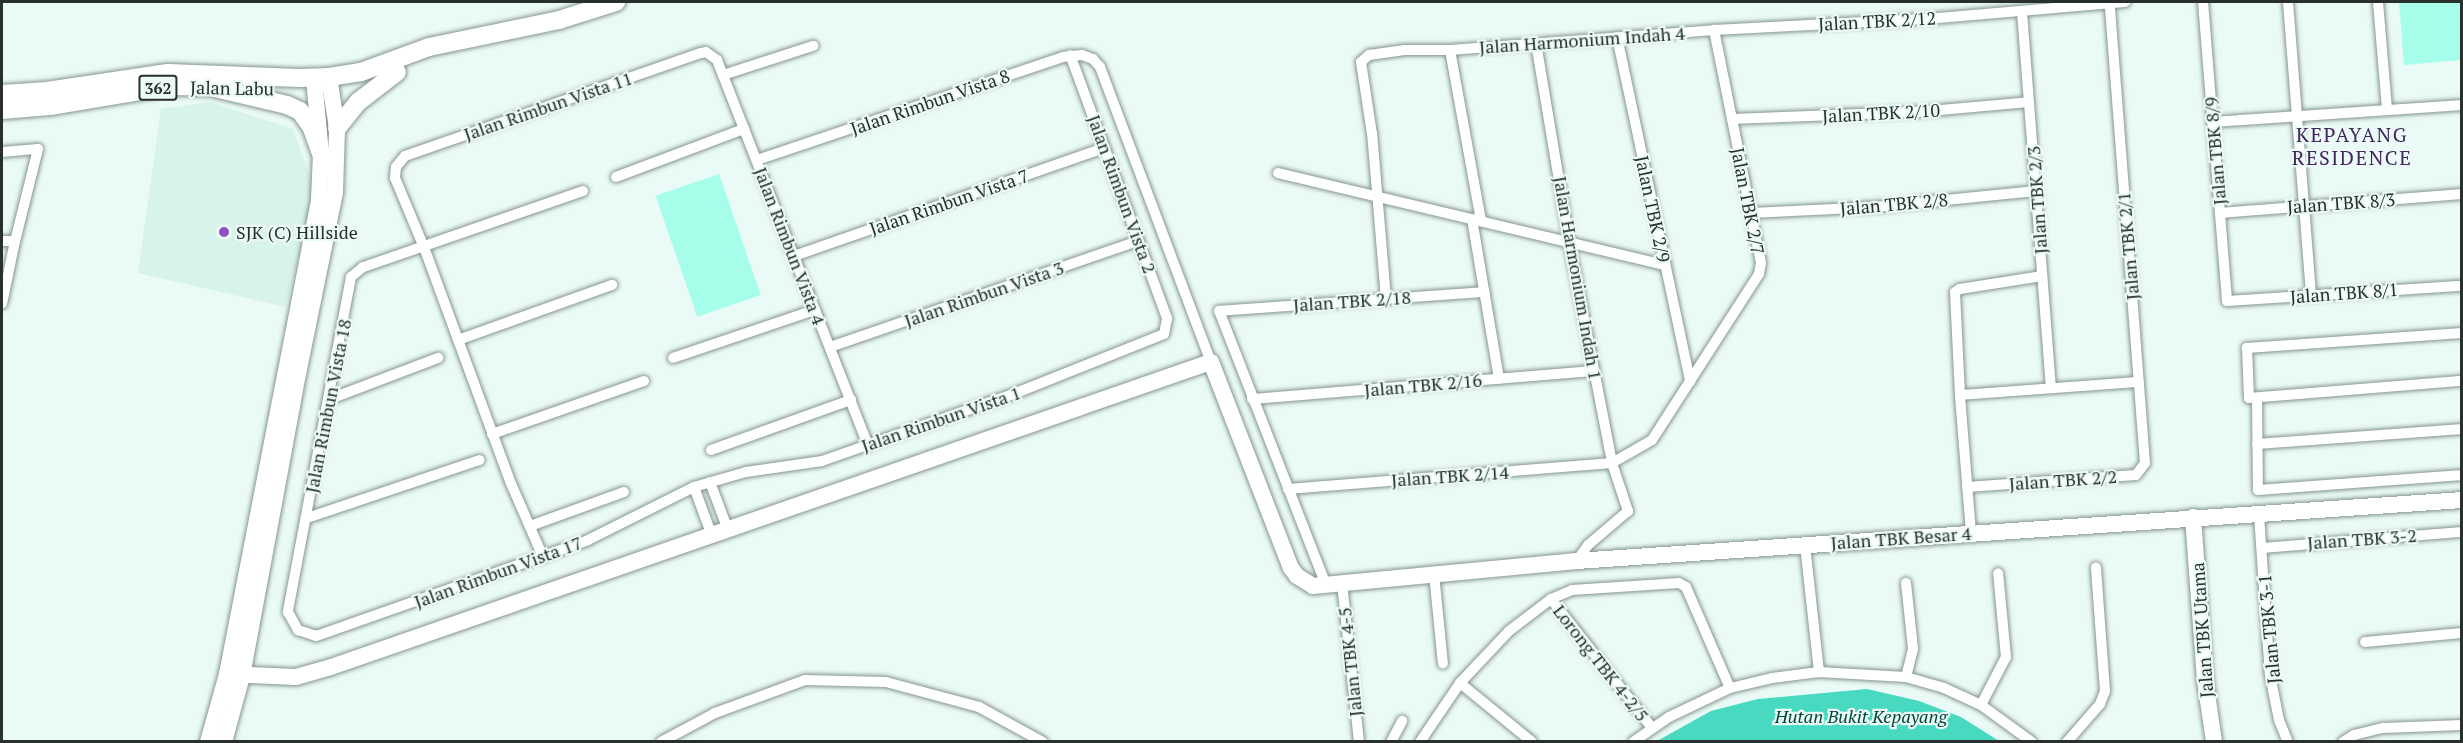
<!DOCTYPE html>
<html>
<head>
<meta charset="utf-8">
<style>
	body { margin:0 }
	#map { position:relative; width:2463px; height:743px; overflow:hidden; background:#eafaf6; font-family:"PT Serif",serif }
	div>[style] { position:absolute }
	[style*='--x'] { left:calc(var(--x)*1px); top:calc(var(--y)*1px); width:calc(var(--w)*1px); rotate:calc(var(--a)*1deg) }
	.built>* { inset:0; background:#d8f2ec }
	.green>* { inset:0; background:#a5fdea; transform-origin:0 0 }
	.forest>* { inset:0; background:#47dac1 }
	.roads { filter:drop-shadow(0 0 2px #869591) drop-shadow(0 0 2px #869591) }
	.street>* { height:10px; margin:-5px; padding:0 5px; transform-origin:5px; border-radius:5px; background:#fff }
	.secondary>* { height:16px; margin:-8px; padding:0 8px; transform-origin:8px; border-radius:8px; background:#fff }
	.primary>* { height:18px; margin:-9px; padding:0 9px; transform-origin:9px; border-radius:9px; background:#fff }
	.dots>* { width:16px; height:16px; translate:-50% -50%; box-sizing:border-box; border:3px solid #eafaf6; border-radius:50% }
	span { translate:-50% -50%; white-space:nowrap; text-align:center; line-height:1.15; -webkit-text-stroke:4.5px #eafaf6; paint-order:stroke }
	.shield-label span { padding:2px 4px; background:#eafaf6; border:2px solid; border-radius:4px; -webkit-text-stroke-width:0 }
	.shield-label { font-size:16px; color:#282f2d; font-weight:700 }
	.street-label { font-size:18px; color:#282f2d }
	.poi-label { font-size:18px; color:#282f2d }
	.left { translate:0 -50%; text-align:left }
	.park-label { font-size:18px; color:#00443a; font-style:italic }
	.neighbourhood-label { font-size:20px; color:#43265f; letter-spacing:1.5px }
	.frame { position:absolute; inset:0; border:3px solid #282f2d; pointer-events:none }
</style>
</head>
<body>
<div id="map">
	<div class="built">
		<i style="clip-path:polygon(210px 102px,293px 129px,315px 190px,286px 307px,138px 273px,161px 109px)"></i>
	</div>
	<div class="green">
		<i style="clip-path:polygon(2399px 2px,2461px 2px,2461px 60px,2404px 65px)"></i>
		<i style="left:719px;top:174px;width:128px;height:67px;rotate:71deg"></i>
	</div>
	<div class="forest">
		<i style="clip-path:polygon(1867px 689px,1919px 701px,1961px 717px,1999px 741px,1657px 741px,1711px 711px,1758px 699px)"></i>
	</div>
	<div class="roads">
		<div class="street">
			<i style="--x:2203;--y:2;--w:300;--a:85.4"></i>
			<i style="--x:2227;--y:301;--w:235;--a:-3.7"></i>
			<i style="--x:2288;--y:2;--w:294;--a:85.5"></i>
			<i style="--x:2378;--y:2;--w:108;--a:85.2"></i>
			<i style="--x:2022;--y:12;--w:377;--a:85.6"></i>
			<i style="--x:1617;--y:37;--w:352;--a:78"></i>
			<i style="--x:1536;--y:43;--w:201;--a:80.5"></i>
			<i style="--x:1569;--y:241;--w:226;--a:79"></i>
			<i style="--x:1612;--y:463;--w:51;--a:71.6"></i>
			<i style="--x:1628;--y:511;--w:52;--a:139.6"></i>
			<i style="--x:1588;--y:545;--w:19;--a:125"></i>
			<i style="--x:1450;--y:50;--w:174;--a:79.7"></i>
			<i style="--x:723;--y:75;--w:95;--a:-17.9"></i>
			<i style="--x:1732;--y:119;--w:186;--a:-2.2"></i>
			<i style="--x:1918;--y:112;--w:111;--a:-5.1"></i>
			<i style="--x:2212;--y:122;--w:251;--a:-3.9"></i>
			<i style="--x:2;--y:152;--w:36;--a:-5"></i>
			<i style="--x:38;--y:149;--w:95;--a:104"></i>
			<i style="--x:757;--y:160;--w:323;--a:-18.6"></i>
			<i style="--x:1063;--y:57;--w:19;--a:-6"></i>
			<i style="--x:1082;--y:55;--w:12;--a:20"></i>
			<i style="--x:1093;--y:59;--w:11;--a:49"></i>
			<i style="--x:1100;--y:67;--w:315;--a:69.4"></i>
			<i style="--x:1278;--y:173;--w:398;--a:13.4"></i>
			<i style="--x:616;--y:177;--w:137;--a:-20.6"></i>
			<i style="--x:583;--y:191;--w:233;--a:160.9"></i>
			<i style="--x:363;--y:267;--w:16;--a:140"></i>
			<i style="--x:351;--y:277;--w:341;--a:100.7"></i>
			<i style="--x:288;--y:612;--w:21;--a:61"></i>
			<i style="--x:298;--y:630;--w:19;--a:18"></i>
			<i style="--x:316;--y:636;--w:288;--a:-19.4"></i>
			<i style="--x:588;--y:540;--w:119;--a:-26.6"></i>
			<i style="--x:694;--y:487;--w:54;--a:-16.1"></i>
			<i style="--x:746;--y:472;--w:77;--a:-8.2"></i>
			<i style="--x:822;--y:461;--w:206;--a:-19.3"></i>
			<i style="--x:1016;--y:393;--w:159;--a:-21.7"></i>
			<i style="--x:1164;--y:334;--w:16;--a:-79"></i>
			<i style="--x:1167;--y:318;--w:280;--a:-110.2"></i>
			<i style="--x:1751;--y:213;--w:124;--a:-2.8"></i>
			<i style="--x:1875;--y:207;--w:162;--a:-5.7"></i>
			<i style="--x:2220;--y:213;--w:243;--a:-4.5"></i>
			<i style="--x:1472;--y:219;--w:162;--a:80.4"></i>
			<i style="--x:2;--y:241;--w:13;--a:0"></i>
			<i style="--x:15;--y:241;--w:64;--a:101.7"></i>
			<i style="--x:794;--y:256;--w:329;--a:-19.2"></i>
			<i style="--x:1386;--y:299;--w:166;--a:-94.8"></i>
			<i style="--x:1372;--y:134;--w:73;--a:-98.7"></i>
			<i style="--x:1361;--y:62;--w:11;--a:-41"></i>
			<i style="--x:1369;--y:55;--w:36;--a:-8"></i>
			<i style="--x:1405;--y:50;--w:45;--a:0"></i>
			<i style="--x:1450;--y:50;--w:265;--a:-4.3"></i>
			<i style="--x:1714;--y:30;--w:212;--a:-3"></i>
			<i style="--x:1926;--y:19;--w:200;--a:-4.9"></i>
			<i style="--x:2462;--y:333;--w:216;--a:176"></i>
			<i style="--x:2247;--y:348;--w:50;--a:87.7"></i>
			<i style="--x:2249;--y:398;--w:214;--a:-4.6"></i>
			<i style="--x:458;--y:340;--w:164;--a:-19.7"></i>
			<i style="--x:830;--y:347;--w:326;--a:-19"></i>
			<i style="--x:673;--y:358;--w:150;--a:-18.7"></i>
			<i style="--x:1960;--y:395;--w:179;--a:-4.2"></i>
			<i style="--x:2257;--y:398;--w:92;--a:89.4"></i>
			<i style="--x:2258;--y:490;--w:205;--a:-4.2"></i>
			<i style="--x:330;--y:399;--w:116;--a:-20.8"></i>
			<i style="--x:1252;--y:399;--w:343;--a:-4.7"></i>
			<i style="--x:492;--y:434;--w:161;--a:-19.2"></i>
			<i style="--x:2257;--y:444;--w:206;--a:-4.2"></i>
			<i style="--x:711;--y:450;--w:149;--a:-19.7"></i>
			<i style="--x:710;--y:482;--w:51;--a:69.4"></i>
			<i style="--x:694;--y:487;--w:52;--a:69.8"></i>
			<i style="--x:1967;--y:487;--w:169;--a:-4.1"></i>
			<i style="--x:2136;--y:475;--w:15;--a:-53"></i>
			<i style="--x:2145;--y:463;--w:461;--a:-94.4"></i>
			<i style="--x:1288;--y:489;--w:325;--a:-4.6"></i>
			<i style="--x:1612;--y:463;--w:46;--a:-29.9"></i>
			<i style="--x:1652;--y:440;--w:197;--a:-57.2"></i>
			<i style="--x:1759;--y:274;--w:11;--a:-80"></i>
			<i style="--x:1761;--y:263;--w:238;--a:-101.4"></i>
			<i style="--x:2259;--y:515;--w:160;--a:86.1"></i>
			<i style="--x:2270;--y:675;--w:46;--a:78.7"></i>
			<i style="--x:2279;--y:720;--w:24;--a:68"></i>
			<i style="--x:307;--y:518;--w:182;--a:-18.6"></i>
			<i style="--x:530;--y:526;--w:100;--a:-19.9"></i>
			<i style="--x:1971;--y:533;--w:138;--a:-94.6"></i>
			<i style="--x:1960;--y:395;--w:103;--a:-92.8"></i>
			<i style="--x:1955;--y:292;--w:6;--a:-31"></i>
			<i style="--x:1960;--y:289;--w:83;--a:-9"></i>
			<i style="--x:1805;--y:545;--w:128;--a:83.7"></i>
			<i style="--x:2262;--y:548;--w:201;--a:-4.6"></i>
			<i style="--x:543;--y:557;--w:83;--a:-113.5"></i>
			<i style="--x:510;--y:481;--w:252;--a:-110.2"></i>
			<i style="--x:423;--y:245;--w:73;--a:-112.7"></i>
			<i style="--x:395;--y:178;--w:11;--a:-85"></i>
			<i style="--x:396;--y:167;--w:14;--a:-51"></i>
			<i style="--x:405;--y:156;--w:313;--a:-19.2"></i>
			<i style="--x:701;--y:53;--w:5;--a:-11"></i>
			<i style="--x:706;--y:52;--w:14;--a:36"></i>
			<i style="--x:717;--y:60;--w:414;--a:68.6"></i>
			<i style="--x:1434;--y:574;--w:90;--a:84.3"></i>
			<i style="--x:1342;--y:583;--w:160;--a:83.9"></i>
			<i style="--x:1906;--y:583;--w:66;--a:83.9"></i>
			<i style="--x:1913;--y:649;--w:29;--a:104"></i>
			<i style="--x:1326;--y:585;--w:294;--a:-111.3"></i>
			<i style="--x:1219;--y:311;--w:266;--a:-4.1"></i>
			<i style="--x:1551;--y:599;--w:164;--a:51.9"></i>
			<i style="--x:2365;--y:642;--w:97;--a:-5.3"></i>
			<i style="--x:1460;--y:683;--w:93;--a:39.3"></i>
			<i style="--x:1981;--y:705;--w:54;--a:-62.5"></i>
			<i style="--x:2006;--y:657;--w:84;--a:-95.4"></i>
			<i style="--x:661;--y:742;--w:61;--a:-28.2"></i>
			<i style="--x:715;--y:713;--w:96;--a:-20.1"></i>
			<i style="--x:805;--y:680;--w:81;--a:1.4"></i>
			<i style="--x:886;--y:682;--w:96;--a:15"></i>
			<i style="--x:979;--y:707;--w:73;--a:28.7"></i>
			<i style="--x:1391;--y:742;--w:24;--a:-62"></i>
			<i style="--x:1420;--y:742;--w:71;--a:-55.9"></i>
			<i style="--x:1460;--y:683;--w:71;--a:-46.7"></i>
			<i style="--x:1509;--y:631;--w:53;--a:-37.3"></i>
			<i style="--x:1551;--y:599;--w:23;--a:-23"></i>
			<i style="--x:1572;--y:590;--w:107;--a:-3.7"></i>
			<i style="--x:1679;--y:583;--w:8;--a:30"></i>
			<i style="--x:1686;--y:587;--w:110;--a:66.5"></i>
			<i style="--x:1633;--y:742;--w:44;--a:-34.8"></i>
			<i style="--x:1669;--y:717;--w:68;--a:-25.4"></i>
			<i style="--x:1730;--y:688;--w:43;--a:-13.4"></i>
			<i style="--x:1772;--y:678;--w:47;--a:-7.3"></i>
			<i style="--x:1819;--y:672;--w:87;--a:3.3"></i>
			<i style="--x:1906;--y:677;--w:40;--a:16"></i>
			<i style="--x:1944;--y:688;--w:41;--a:24.7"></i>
			<i style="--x:1981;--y:705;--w:63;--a:36"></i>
			<i style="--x:2067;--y:742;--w:50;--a:-49"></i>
			<i style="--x:2100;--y:704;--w:14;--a:-69"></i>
			<i style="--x:2105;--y:691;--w:124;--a:-94.2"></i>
			<i style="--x:2343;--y:742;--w:13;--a:-32"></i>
			<i style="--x:2354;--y:735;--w:30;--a:-14"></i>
			<i style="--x:2383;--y:728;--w:79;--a:-2.2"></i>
		</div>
		<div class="secondary">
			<i style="--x:2193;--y:517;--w:163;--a:85.8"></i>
			<i style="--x:2205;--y:680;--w:63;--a:81.7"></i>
			<i style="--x:227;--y:674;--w:69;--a:2.5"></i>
			<i style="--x:296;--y:677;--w:36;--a:-16"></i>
			<i style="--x:331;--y:667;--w:931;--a:-19.12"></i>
			<i style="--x:1211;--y:362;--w:221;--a:68.8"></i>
			<i style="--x:1291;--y:568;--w:10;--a:53"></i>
			<i style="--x:1297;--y:576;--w:19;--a:32"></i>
			<i style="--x:1313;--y:586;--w:265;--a:-5.4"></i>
			<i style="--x:1577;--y:561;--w:887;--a:-3.94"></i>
			<i style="--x:208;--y:742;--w:71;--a:-74.4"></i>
			<i style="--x:227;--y:674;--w:484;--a:-79"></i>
			<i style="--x:319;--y:199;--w:45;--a:-87.5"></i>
			<i style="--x:321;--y:154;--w:76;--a:-95.3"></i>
			<i style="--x:224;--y:742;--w:68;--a:-74.7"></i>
			<i style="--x:242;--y:676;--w:292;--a:-79.5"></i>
			<i style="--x:295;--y:389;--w:201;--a:-78.5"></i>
			<i style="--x:335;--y:192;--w:64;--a:-88.2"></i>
			<i style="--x:337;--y:128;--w:52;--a:-98.9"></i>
		</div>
		<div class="primary">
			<i style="--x:215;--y:88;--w:74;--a:13.3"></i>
			<i style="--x:287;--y:105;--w:14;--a:25"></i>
			<i style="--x:300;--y:111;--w:19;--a:54"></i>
			<i style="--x:311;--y:126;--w:30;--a:70"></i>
			<i style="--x:2;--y:94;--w:45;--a:-3.8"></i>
			<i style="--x:47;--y:91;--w:122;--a:-8.5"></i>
			<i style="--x:168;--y:73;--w:131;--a:2.2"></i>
			<i style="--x:299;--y:78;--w:30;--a:-2"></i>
			<i style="--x:329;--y:77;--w:32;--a:-9"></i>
			<i style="--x:361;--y:72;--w:72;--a:-20.2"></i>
			<i style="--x:429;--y:47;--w:133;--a:-11.7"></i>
			<i style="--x:559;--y:20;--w:60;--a:-17.5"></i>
			<i style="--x:2;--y:110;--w:48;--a:-4.8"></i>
			<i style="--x:50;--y:106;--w:121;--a:-9.5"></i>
			<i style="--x:169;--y:86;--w:59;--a:1"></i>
			<i style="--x:337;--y:128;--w:33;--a:-51"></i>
			<i style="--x:358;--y:102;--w:49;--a:-37.6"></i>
		</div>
	</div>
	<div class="dots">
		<i style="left:224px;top:232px;background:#8f51c7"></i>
	</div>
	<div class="shield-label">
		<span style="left:158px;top:88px">362</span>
	</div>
	<div class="street-label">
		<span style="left:1877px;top:21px;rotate:-3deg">Jalan TBK 2/12</span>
		<span style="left:1582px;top:40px;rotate:-4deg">Jalan Harmonium Indah 4</span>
		<span style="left:232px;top:88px;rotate:1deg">Jalan Labu</span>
		<span style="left:930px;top:102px;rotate:-19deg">Jalan Rimbun Vista 8</span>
		<span style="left:548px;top:106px;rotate:-19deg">Jalan Rimbun Vista 11</span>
		<span style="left:1881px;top:113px;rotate:-3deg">Jalan TBK 2/10</span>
		<span style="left:2215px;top:151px;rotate:-95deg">Jalan TBK 8/9</span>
		<span style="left:1122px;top:194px;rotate:70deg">Jalan Rimbun Vista 2</span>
		<span style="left:2037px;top:200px;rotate:-94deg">Jalan TBK 2/3</span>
		<span style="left:1748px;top:201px;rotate:79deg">Jalan TBK 2/7</span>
		<span style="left:949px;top:202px;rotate:-19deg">Jalan Rimbun Vista 7</span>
		<span style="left:2341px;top:203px;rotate:-4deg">Jalan TBK 8/3</span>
		<span style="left:1894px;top:204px;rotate:-5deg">Jalan TBK 2/8</span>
		<span style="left:1653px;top:209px;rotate:78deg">Jalan TBK 2/9</span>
		<span style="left:790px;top:246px;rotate:69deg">Jalan Rimbun Vista 4</span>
		<span style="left:2128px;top:246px;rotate:-95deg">Jalan TBK 2/1</span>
		<span style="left:1578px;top:278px;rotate:80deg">Jalan Harmonium Indah 1</span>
		<span style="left:2344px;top:293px;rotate:-4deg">Jalan TBK 8/1</span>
		<span style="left:984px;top:294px;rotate:-19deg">Jalan Rimbun Vista 3</span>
		<span style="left:1352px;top:301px;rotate:-4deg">Jalan TBK 2/18</span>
		<span style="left:1423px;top:385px;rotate:-5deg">Jalan TBK 2/16</span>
		<span style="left:328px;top:406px;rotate:-79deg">Jalan Rimbun Vista 18</span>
		<span style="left:941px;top:419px;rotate:-19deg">Jalan Rimbun Vista 1</span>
		<span style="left:1450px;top:476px;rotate:-4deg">Jalan TBK 2/14</span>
		<span style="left:2063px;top:480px;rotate:-4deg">Jalan TBK 2/2</span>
		<span style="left:1901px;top:538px;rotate:-4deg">Jalan TBK Besar 4</span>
		<span style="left:2362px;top:539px;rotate:-4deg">Jalan TBK 3-2</span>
		<span style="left:498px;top:572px;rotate:-20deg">Jalan Rimbun Vista 17</span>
		<span style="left:2269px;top:629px;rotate:-95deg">Jalan TBK 3-1</span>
		<span style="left:2202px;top:630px;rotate:-94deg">Jalan TBK Utama</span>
		<span style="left:1350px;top:662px;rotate:-96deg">Jalan TBK 4-5</span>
		<span style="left:1601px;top:663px;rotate:52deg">Lorong TBK 4-2/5</span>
	</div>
	<div class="poi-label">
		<span class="left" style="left:236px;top:232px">SJK (C) Hillside</span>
	</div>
	<div class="park-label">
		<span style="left:1861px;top:716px">Hutan Bukit Kepayang</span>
	</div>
	<div class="neighbourhood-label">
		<span style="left:2352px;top:146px">KEPAYANG<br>RESIDENCE</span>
	</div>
	<div class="frame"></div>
</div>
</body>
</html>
